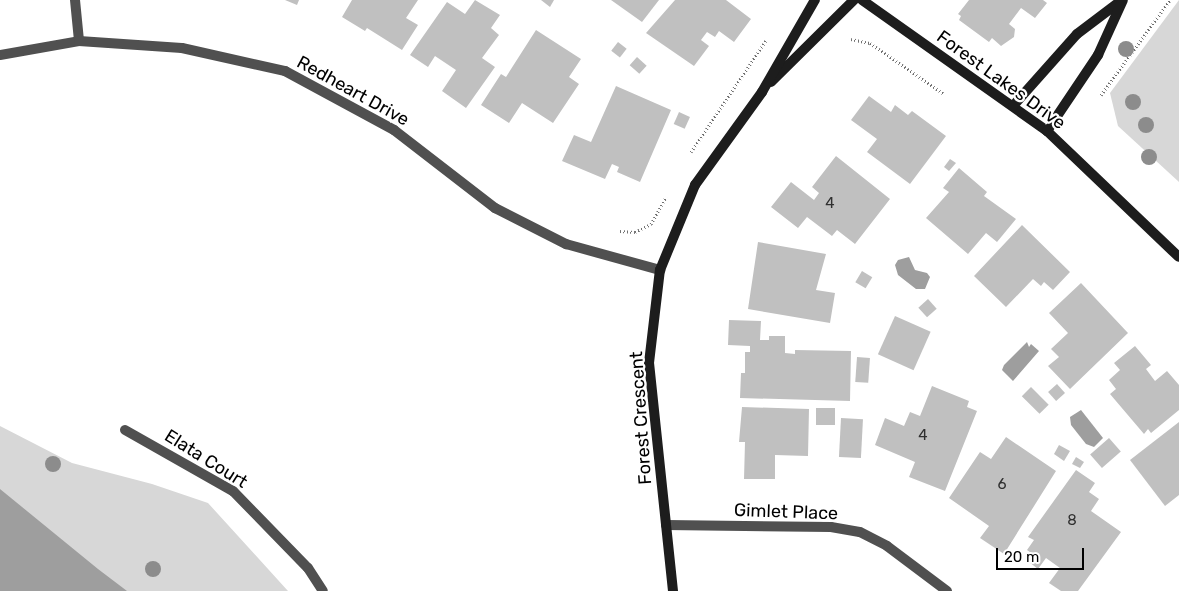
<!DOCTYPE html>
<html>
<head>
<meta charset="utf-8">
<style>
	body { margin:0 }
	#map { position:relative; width:1179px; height:591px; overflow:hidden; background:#fff; font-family:Rubik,sans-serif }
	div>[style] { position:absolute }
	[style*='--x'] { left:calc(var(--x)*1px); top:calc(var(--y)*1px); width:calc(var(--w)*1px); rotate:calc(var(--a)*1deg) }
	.green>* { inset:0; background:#d7d7d7 }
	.water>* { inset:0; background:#9e9e9e }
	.building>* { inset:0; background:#c0c0c0; transform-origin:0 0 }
	.path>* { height:3px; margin-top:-1.5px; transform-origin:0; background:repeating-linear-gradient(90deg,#727272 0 1px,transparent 0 3.5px) }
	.street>* { height:10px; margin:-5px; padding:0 5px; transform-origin:5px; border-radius:5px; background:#505050 }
	.secondary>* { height:10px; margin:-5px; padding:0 5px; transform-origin:5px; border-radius:5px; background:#1d1d1d }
	.trees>* { width:16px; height:16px; margin:-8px; border-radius:50%; background:#8c8c8c }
	span { translate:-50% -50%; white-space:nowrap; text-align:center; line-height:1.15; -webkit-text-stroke:4.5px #fff; paint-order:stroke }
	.number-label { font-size:15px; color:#303030 }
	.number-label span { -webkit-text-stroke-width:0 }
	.street-label { font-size:18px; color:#000 }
	.scale { position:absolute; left:996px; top:548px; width:88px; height:22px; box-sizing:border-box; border:2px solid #000; border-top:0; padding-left:6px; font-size:15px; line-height:18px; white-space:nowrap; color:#000; -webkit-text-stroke:4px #fff; paint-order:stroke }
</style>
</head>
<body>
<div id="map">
	<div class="green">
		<i style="clip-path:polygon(1179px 0,1179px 182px,1118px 126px,1110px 93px)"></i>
		<i style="clip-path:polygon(0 426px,72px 463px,152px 484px,208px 503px,288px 591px,0 591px)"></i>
	</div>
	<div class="water">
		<i style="clip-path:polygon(909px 257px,915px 270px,927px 273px,930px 277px,925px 289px,916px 289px,898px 275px,895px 265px,898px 260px)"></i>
		<i style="clip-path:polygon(1027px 342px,1029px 347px,1031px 344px,1039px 351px,1013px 381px,1002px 370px,1004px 365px)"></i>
		<i style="clip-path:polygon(1081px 410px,1103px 438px,1094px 447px,1086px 444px,1071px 425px,1070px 417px)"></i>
		<i style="clip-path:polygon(0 489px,98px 569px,127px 591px,0 591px)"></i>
	</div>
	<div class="building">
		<i style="clip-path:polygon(285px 0,299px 0,297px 5px)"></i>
		<i style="clip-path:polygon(352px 0,418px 0,406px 18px,418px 25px,402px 50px,367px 28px,365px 31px,342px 17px)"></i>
		<i style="clip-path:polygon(475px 0,500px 15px,491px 28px,499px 35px,482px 58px,495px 67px,466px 108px,442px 91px,456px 70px,435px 56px,428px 67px,410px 55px,447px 2px,465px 14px)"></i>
		<i style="clip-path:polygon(541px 0,554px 0,550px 7px)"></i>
		<i style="clip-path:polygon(611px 0,659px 0,642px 22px)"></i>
		<i style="clip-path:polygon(675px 0,726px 0,751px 19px,734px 42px,719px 31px,715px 37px,707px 32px,701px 40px,709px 46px,694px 66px,646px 33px)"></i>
		<i style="clip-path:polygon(969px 0,1043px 0,1047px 3px,1035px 18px,1021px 8px,1009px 24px,1015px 29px,1014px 37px,1001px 46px,992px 38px,989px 42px,959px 20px,961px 16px,958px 14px)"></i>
		<i style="clip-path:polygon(536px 30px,581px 59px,569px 77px,579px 84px,553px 123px,522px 103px,509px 123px,481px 105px,501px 74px,506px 77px)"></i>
		<i style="left:618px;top:42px;width:11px;height:11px;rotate:38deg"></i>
		<i style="left:637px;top:57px;width:13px;height:11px;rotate:42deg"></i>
		<i style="clip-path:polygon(616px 86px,671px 110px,640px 182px,617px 172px,619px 167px,612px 164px,605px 179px,562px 161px,574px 135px,591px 142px)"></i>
		<i style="clip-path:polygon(869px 96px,891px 112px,895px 105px,908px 115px,912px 111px,946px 136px,910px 184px,867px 152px,877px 139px,851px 120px)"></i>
		<i style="left:679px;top:112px;width:12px;height:13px;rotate:24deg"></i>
		<i style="clip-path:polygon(836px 156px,890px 199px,855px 244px,837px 230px,832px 236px,807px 217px,798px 228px,771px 207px,791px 182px,814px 200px,819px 193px,812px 187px)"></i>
		<i style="clip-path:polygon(950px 159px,956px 163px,949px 171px,944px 167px)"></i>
		<i style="clip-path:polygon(959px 168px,987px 192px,984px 196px,1016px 219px,997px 242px,986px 233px,968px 254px,926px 218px,949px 192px,943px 188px)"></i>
		<i style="clip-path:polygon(1022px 225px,1070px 272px,1053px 290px,1044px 282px,1041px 286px,1033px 279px,1006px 307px,974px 276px)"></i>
		<i style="clip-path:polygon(758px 242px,826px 254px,816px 290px,835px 293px,830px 323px,748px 309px)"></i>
		<i style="left:862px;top:271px;width:12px;height:13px;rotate:31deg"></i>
		<i style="clip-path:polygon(1081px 283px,1128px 333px,1070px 389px,1048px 366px,1059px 357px,1051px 349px,1068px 333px,1049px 313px)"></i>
		<i style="left:928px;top:299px;width:13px;height:13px;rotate:48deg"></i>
		<i style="left:895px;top:316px;width:39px;height:42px;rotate:24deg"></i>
		<i style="clip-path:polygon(729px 320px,761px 321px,760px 340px,769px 340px,769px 336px,785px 336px,785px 353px,795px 354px,795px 350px,851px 351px,850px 401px,740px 398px,741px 373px,745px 373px,745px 352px,750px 352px,750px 346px,728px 345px)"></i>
		<i style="clip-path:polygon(1135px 346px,1151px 365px,1146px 369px,1155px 381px,1167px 371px,1179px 385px,1179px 410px,1151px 433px,1148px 429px,1144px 434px,1110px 394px,1116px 389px,1109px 380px,1120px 370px,1114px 363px)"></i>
		<i style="left:857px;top:357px;width:13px;height:25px;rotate:4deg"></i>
		<i style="left:1057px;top:384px;width:12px;height:12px;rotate:48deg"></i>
		<i style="clip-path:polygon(932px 386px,969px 401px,967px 407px,977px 411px,945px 491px,909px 477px,915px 462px,875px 445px,885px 418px,904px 426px,910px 412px,920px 416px)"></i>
		<i style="left:1031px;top:387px;width:25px;height:13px;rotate:45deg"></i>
		<i style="clip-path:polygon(742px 407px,809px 409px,808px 456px,775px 455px,775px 479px,744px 479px,745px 442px,739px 442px)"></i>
		<i style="left:816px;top:408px;width:19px;height:17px"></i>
		<i style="left:841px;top:418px;width:22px;height:39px;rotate:3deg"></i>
		<i style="clip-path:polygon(1179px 422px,1179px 495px,1165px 506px,1130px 460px)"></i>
		<i style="clip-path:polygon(1006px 437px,1056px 471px,1004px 554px,980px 538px,989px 526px,949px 498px,980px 452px,991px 459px)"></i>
		<i style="left:1109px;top:438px;width:18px;height:25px;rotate:49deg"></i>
		<i style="clip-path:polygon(1059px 445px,1070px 451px,1064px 461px,1054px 454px)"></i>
		<i style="clip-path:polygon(1076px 457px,1084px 462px,1080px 468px,1072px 464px)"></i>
		<i style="clip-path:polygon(1076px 470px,1095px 483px,1089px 492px,1099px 499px,1091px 511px,1121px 532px,1078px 591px,1061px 591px,1049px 583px,1060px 568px,1046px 558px,1038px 569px,1029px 562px,1034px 555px,1027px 550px,1034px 540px,1028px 537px)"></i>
	</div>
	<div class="path">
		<i style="--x:851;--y:39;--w:19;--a:12"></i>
		<i style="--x:870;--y:43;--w:90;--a:34.6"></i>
		<i style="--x:1101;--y:95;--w:117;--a:-54"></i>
		<i style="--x:691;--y:152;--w:136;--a:-56.1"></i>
		<i style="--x:620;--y:231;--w:15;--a:4"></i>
		<i style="--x:635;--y:232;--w:18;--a:-27"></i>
		<i style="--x:651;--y:224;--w:31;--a:-61"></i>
	</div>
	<div class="street">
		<i style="--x:75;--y:0;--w:41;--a:84.4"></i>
		<i style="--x:0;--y:55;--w:80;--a:-10"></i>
		<i style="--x:79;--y:41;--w:103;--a:3.9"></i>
		<i style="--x:182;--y:48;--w:106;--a:12.6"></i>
		<i style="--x:285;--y:71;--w:124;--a:28.4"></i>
		<i style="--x:394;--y:130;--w:128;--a:37.7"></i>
		<i style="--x:495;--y:208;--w:80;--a:26.9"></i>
		<i style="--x:566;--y:244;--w:98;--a:15.5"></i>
		<i style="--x:125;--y:430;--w:124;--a:29.5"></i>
		<i style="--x:233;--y:491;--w:107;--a:45.8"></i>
		<i style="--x:308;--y:568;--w:27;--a:57"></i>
		<i style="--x:666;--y:525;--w:165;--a:0.7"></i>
		<i style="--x:831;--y:527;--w:29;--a:10"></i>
		<i style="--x:860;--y:532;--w:30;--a:27"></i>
		<i style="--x:887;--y:546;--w:75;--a:36.9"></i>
	</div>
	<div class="secondary">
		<i style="--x:862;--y:0;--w:227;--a:35.3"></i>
		<i style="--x:1047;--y:131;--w:182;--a:43.7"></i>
		<i style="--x:771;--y:82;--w:117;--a:-44.7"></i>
		<i style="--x:1013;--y:106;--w:96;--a:-48.4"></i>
		<i style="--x:1077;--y:34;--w:56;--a:-37.1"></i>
		<i style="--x:1047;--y:131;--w:92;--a:-56.1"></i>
		<i style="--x:1098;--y:55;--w:60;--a:-65.6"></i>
		<i style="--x:673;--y:591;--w:229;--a:-96"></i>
		<i style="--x:649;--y:363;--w:94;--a:-83.3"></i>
		<i style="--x:660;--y:270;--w:92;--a:-67.6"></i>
		<i style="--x:695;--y:185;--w:115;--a:-54.2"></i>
		<i style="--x:762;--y:92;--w:106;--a:-60.1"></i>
	</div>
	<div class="trees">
		<i style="left:1126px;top:49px"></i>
		<i style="left:1133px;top:102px"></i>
		<i style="left:1146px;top:125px"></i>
		<i style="left:1149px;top:157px"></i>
		<i style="left:53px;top:464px"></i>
		<i style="left:153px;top:569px"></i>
	</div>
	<div class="number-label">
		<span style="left:830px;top:204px">4</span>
		<span style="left:923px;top:436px">4</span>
		<span style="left:1002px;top:485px">6</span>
		<span style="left:1072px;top:521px">8</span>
	</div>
	<div class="street-label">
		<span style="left:1001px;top:80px;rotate:36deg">Forest Lakes Drive</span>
		<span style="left:353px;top:91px;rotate:29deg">Redheart Drive</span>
		<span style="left:641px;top:418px;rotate:-94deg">Forest Crescent</span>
		<span style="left:206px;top:459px;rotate:32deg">Elata Court</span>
		<span style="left:786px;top:512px;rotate:2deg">Gimlet Place</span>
	</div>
	<div class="scale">20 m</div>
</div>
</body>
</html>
